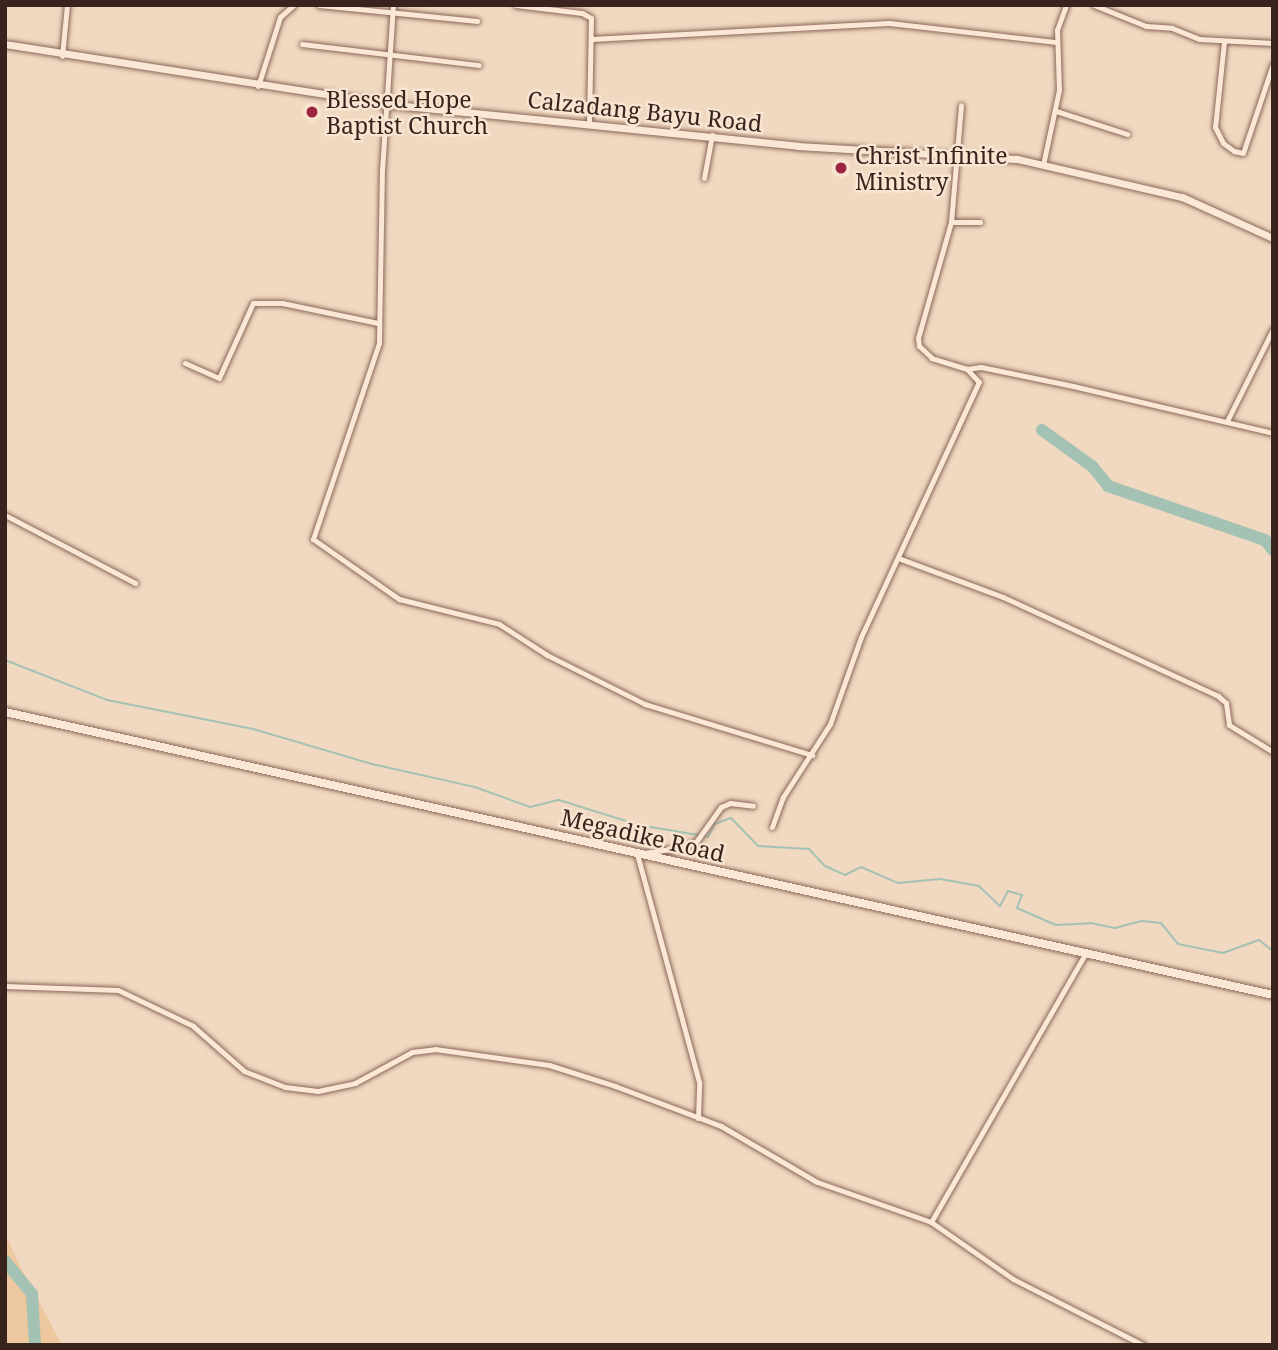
<!DOCTYPE html>
<html>
<head>
<meta charset="utf-8">
<style>
	body { margin:0 }
	#map { position:relative; width:1278px; height:1350px; overflow:hidden; background:#f0d8c1; font-family:"Noto Serif",serif }
	div>[style] { position:absolute }
	[style*='--x'] { left:calc(var(--x)*1px); top:calc(var(--y)*1px); width:calc(var(--w)*1px); rotate:calc(var(--a)*1deg) }
	.sand>* { inset:0; background:#edc79d }
	.stream>* { height:2px; margin:-1px; padding:0 1px; transform-origin:1px; border-radius:1px; background:#a4c2b3 }
	.river>* { height:12px; margin:-6px; padding:0 6px; transform-origin:6px; border-radius:6px; background:#a4c2b3 }
	.roads { filter:drop-shadow(0 0 2px #8a6858) drop-shadow(0 0 2px #8a6858) }
	.minor>* { height:5px; margin:-2.5px; padding:0 2.5px; transform-origin:2.5px; border-radius:2.5px; background:#fae7d5 }
	.tertiary>* { height:7px; margin:-3.5px; padding:0 3.5px; transform-origin:3.5px; border-radius:3.5px; background:#fae7d5 }
	.secondary>* { height:8px; margin:-4px; padding:0 4px; transform-origin:4px; border-radius:4px; background:#fae7d5 }
	.dots>* { width:19px; height:19px; translate:-50% -50%; box-sizing:border-box; border:4px solid #f7e4d1; border-radius:50% }
	span { translate:-50% -50%; white-space:nowrap; text-align:center; line-height:1.15; -webkit-text-stroke:5px #f7e4d1; paint-order:stroke }
	.poi-label { font-size:23px; color:#39241d }
	.left { translate:0 -50%; text-align:left }
	.street-label { font-size:23px; color:#39241d }
	.frame { position:absolute; inset:0; border:7px solid #39241d; pointer-events:none }
</style>
</head>
<body>
<div id="map">
	<div class="sand">
		<i style="clip-path:polygon(5px 1234px,19px 1264px,62px 1345px,5px 1345px)"></i>
	</div>
	<div class="stream">
		<i style="--x:5;--y:660;--w:110;--a:21.4"></i>
		<i style="--x:107;--y:700;--w:149;--a:11.2"></i>
		<i style="--x:253;--y:729;--w:124;--a:16.4"></i>
		<i style="--x:372;--y:764;--w:106;--a:12.6"></i>
		<i style="--x:475;--y:787;--w:59;--a:20"></i>
		<i style="--x:530;--y:807;--w:30;--a:-14"></i>
		<i style="--x:559;--y:800;--w:84;--a:17.4"></i>
		<i style="--x:639;--y:825;--w:60;--a:9.6"></i>
		<i style="--x:704;--y:836;--w:4;--a:14"></i>
		<i style="--x:708;--y:837;--w:15;--a:-62"></i>
		<i style="--x:715;--y:824;--w:17;--a:-21"></i>
		<i style="--x:731;--y:818;--w:39;--a:46"></i>
		<i style="--x:758;--y:846;--w:51;--a:3.4"></i>
		<i style="--x:809;--y:849;--w:23;--a:47"></i>
		<i style="--x:825;--y:866;--w:22;--a:24"></i>
		<i style="--x:845;--y:875;--w:18;--a:-27"></i>
		<i style="--x:861;--y:867;--w:40;--a:23.4"></i>
		<i style="--x:898;--y:883;--w:42;--a:-5.4"></i>
		<i style="--x:940;--y:879;--w:40;--a:10"></i>
		<i style="--x:979;--y:886;--w:29;--a:44"></i>
		<i style="--x:1000;--y:906;--w:17;--a:-62"></i>
		<i style="--x:1008;--y:891;--w:15;--a:16"></i>
		<i style="--x:1022;--y:895;--w:14;--a:111"></i>
		<i style="--x:1017;--y:908;--w:43;--a:23.6"></i>
		<i style="--x:1056;--y:925;--w:35;--a:-3"></i>
		<i style="--x:1091;--y:923;--w:25;--a:12"></i>
		<i style="--x:1115;--y:928;--w:28;--a:-15"></i>
		<i style="--x:1142;--y:921;--w:19;--a:6"></i>
		<i style="--x:1161;--y:923;--w:27;--a:51"></i>
		<i style="--x:1178;--y:944;--w:46;--a:11.3"></i>
		<i style="--x:1223;--y:953;--w:38;--a:-20"></i>
		<i style="--x:1259;--y:940;--w:16;--a:38"></i>
		<i style="--x:1272;--y:950;--w:11;--a:85"></i>
	</div>
	<div class="river">
		<i style="--x:1042;--y:430;--w:62;--a:35.8"></i>
		<i style="--x:1092;--y:466;--w:26;--a:51"></i>
		<i style="--x:1108;--y:486;--w:166;--a:19"></i>
		<i style="--x:1265;--y:540;--w:13;--a:51"></i>
		<i style="--x:5;--y:1261;--w:43;--a:50.7"></i>
		<i style="--x:32;--y:1294;--w:51;--a:86.6"></i>
	</div>
	<div class="roads">
		<div class="minor">
			<i style="--x:319;--y:5;--w:159;--a:5.8"></i>
			<i style="--x:393;--y:5;--w:164;--a:93.8"></i>
			<i style="--x:382;--y:169;--w:174;--a:91"></i>
			<i style="--x:379;--y:343;--w:207;--a:108.6"></i>
			<i style="--x:313;--y:539;--w:105;--a:34.9"></i>
			<i style="--x:399;--y:599;--w:103;--a:14"></i>
			<i style="--x:499;--y:624;--w:57;--a:32.9"></i>
			<i style="--x:547;--y:655;--w:110;--a:26.6"></i>
			<i style="--x:645;--y:704;--w:175;--a:17"></i>
			<i style="--x:516;--y:5;--w:66;--a:6.9"></i>
			<i style="--x:582;--y:13;--w:10;--a:29"></i>
			<i style="--x:591;--y:18;--w:107;--a:91.1"></i>
			<i style="--x:1094;--y:5;--w:56;--a:22"></i>
			<i style="--x:1146;--y:26;--w:26;--a:4"></i>
			<i style="--x:1172;--y:28;--w:29;--a:22"></i>
			<i style="--x:1199;--y:39;--w:74;--a:3.1"></i>
			<i style="--x:591;--y:39;--w:298;--a:-3.1"></i>
			<i style="--x:889;--y:23;--w:169;--a:6.5"></i>
			<i style="--x:1224;--y:42;--w:85;--a:96"></i>
			<i style="--x:1215;--y:127;--w:18;--a:63"></i>
			<i style="--x:1223;--y:143;--w:14;--a:36"></i>
			<i style="--x:1234;--y:151;--w:9;--a:13"></i>
			<i style="--x:1243;--y:153;--w:94;--a:-71.4"></i>
			<i style="--x:302;--y:44;--w:178;--a:6.8"></i>
			<i style="--x:62;--y:56;--w:51;--a:-84.4"></i>
			<i style="--x:258;--y:86;--w:72;--a:-72.3"></i>
			<i style="--x:280;--y:17;--w:18;--a:-41"></i>
			<i style="--x:1056;--y:111;--w:75;--a:17.9"></i>
			<i style="--x:1043;--y:165;--w:77;--a:-78"></i>
			<i style="--x:1059;--y:90;--w:60;--a:-91.9"></i>
			<i style="--x:1057;--y:30;--w:27;--a:-70"></i>
			<i style="--x:704;--y:178;--w:44;--a:-79.5"></i>
			<i style="--x:951;--y:222;--w:29;--a:0"></i>
			<i style="--x:185;--y:363;--w:37;--a:24"></i>
			<i style="--x:219;--y:378;--w:82;--a:-65.6"></i>
			<i style="--x:253;--y:303;--w:29;--a:0"></i>
			<i style="--x:282;--y:303;--w:98;--a:11.8"></i>
			<i style="--x:967;--y:369;--w:14;--a:-8"></i>
			<i style="--x:981;--y:367;--w:94;--a:11.7"></i>
			<i style="--x:1073;--y:386;--w:205;--a:13.2"></i>
			<i style="--x:1227;--y:421;--w:103;--a:-63.4"></i>
			<i style="--x:5;--y:515;--w:147;--a:27.6"></i>
			<i style="--x:898;--y:558;--w:112;--a:20.4"></i>
			<i style="--x:1003;--y:597;--w:237;--a:24.7"></i>
			<i style="--x:1218;--y:696;--w:11;--a:41"></i>
			<i style="--x:1226;--y:703;--w:22;--a:82"></i>
			<i style="--x:1229;--y:725;--w:52;--a:31.5"></i>
			<i style="--x:772;--y:827;--w:32;--a:-70"></i>
			<i style="--x:783;--y:797;--w:87;--a:-57.2"></i>
			<i style="--x:830;--y:724;--w:92;--a:-70.4"></i>
			<i style="--x:861;--y:637;--w:281;--a:-65.2"></i>
			<i style="--x:979;--y:382;--w:18;--a:-133"></i>
			<i style="--x:967;--y:369;--w:37;--a:-163"></i>
			<i style="--x:932;--y:358;--w:18;--a:-137"></i>
			<i style="--x:919;--y:346;--w:8;--a:-97"></i>
			<i style="--x:918;--y:338;--w:121;--a:-74.1"></i>
			<i style="--x:951;--y:222;--w:117;--a:-85.1"></i>
			<i style="--x:5;--y:986;--w:113;--a:2"></i>
			<i style="--x:118;--y:990;--w:83;--a:25.6"></i>
			<i style="--x:193;--y:1026;--w:68;--a:41.4"></i>
			<i style="--x:244;--y:1071;--w:44;--a:21.3"></i>
			<i style="--x:285;--y:1087;--w:33;--a:7"></i>
			<i style="--x:318;--y:1091;--w:38;--a:-12"></i>
			<i style="--x:355;--y:1083;--w:65;--a:-28.5"></i>
			<i style="--x:412;--y:1052;--w:23;--a:-7"></i>
			<i style="--x:435;--y:1049;--w:115;--a:8"></i>
			<i style="--x:549;--y:1065;--w:69;--a:17.7"></i>
			<i style="--x:615;--y:1086;--w:113;--a:20.7"></i>
			<i style="--x:721;--y:1126;--w:111;--a:30.3"></i>
			<i style="--x:817;--y:1182;--w:121;--a:19.3"></i>
			<i style="--x:931;--y:1222;--w:100;--a:34.8"></i>
			<i style="--x:1013;--y:1279;--w:146;--a:26.9"></i>
			<i style="--x:698;--y:1118;--w:36;--a:-88"></i>
			<i style="--x:699;--y:1082;--w:236;--a:-105.2"></i>
			<i style="--x:637;--y:854;--w:48;--a:-8.5"></i>
			<i style="--x:684;--y:847;--w:13;--a:-23"></i>
			<i style="--x:696;--y:842;--w:43;--a:-54.5"></i>
			<i style="--x:721;--y:807;--w:10;--a:-24"></i>
			<i style="--x:730;--y:803;--w:23;--a:7"></i>
			<i style="--x:931;--y:1222;--w:309;--a:-60.1"></i>
		</div>
		<div class="tertiary">
			<i style="--x:5;--y:44;--w:387;--a:8.9"></i>
			<i style="--x:387;--y:104;--w:412;--a:5.8"></i>
			<i style="--x:797;--y:146;--w:220;--a:3.4"></i>
			<i style="--x:1017;--y:159;--w:169;--a:13"></i>
			<i style="--x:1182;--y:197;--w:100;--a:24.3"></i>
		</div>
		<div class="secondary">
			<i style="--x:5;--y:712;--w:1299;--a:12.58"></i>
		</div>
	</div>
	<div class="dots">
		<i style="left:312px;top:112px;background:#9c253f"></i>
		<i style="left:841px;top:168px;background:#9c253f"></i>
	</div>
	<div class="poi-label">
		<span class="left" style="left:326px;top:112px">Blessed Hope<br>Baptist Church</span>
		<span class="left" style="left:855px;top:168px">Christ Infinite<br>Ministry</span>
	</div>
	<div class="street-label">
		<span style="left:645px;top:111px;rotate:6deg">Calzadang Bayu Road</span>
		<span style="left:643px;top:835px;rotate:13deg">Megadike Road</span>
	</div>
	<div class="frame"></div>
</div>
</body>
</html>
